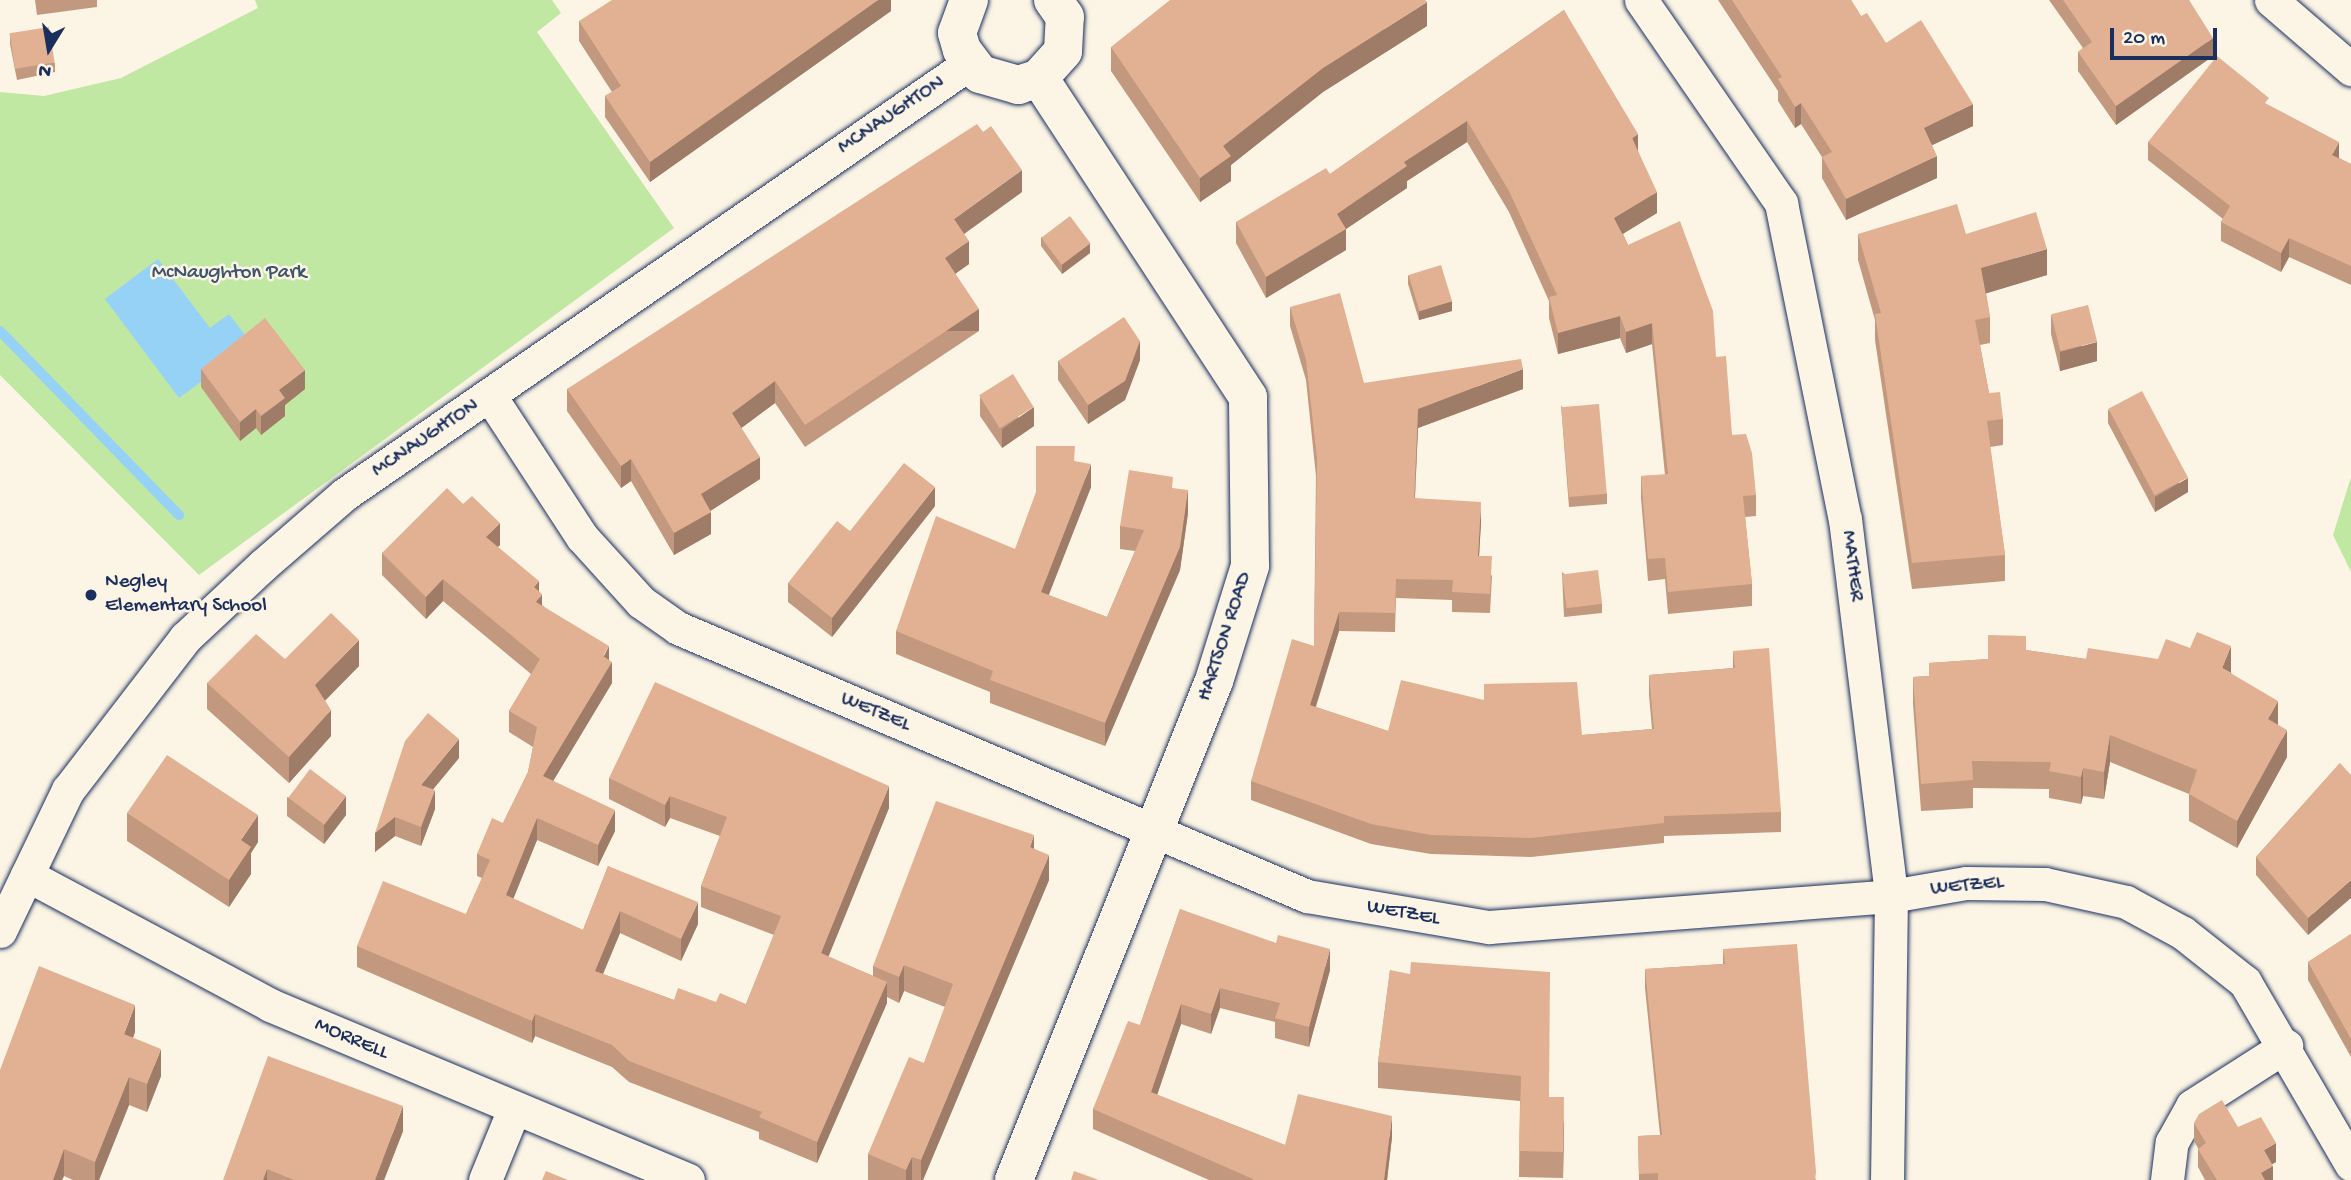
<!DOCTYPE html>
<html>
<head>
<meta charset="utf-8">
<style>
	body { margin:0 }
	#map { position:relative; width:2351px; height:1180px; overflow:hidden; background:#fcf5e5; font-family:"Gochi Hand",sans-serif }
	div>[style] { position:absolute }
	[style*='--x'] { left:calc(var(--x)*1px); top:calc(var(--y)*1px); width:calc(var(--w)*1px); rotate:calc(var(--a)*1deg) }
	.green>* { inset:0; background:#c1e8a3 }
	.water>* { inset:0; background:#96d1f6 }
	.stream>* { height:10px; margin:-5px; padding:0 5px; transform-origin:5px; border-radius:5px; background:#96d1f6 }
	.roads { filter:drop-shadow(0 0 2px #1b2f5e) drop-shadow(0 0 2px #1b2f5e) }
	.street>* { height:33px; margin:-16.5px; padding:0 16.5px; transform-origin:16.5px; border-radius:16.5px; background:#fcf5e5 }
	.secondary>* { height:38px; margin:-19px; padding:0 19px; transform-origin:19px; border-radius:19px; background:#fcf5e5 }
	.wall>* { inset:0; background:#c2987e }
	.shaded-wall>* { inset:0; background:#9e7c67; transform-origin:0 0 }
	.building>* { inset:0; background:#e2b193; transform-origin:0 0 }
	.dots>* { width:19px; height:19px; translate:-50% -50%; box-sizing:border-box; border:4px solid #fcf5e5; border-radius:50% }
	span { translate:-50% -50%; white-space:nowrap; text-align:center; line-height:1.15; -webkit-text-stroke:5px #fcf5e5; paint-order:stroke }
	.street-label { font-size:21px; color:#1b2f5e }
	.park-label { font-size:21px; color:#3c546c }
	.poi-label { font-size:21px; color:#1b2f5e }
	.left { translate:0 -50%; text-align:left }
	.north { position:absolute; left:14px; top:14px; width:70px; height:70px; -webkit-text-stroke:5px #fcf5e5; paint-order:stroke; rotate:191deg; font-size:19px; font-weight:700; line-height:28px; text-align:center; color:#1b2f5e }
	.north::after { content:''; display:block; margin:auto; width:24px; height:32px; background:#1b2f5e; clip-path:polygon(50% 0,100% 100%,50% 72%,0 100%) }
	.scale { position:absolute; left:2110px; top:28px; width:107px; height:32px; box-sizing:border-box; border:4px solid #1b2f5e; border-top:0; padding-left:9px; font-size:21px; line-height:24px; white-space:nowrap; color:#1b2f5e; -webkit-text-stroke:5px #fcf5e5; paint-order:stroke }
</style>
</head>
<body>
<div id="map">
	<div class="green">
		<i style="clip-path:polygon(255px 0,552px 0,561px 13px,537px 32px,674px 228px,199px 575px,0 375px,0 92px,44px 96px,121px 78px,258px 8px)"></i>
		<i style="clip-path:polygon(2351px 477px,2351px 572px,2333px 535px)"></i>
	</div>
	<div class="water">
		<i style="clip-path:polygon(158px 259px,210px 328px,229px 314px,252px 344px,179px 398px,105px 299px)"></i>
	</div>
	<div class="stream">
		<i style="--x:0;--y:331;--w:257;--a:45.8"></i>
	</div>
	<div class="roads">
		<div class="street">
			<i style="--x:1641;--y:0;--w:247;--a:55.4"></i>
			<i style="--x:1781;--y:203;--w:322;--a:78.6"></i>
			<i style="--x:1845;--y:519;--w:380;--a:83"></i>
			<i style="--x:1891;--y:896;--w:284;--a:90.8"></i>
			<i style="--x:2271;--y:0;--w:106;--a:40.8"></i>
			<i style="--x:490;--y:396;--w:168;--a:56.9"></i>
			<i style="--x:582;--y:537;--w:88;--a:47.8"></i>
			<i style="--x:641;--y:602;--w:45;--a:35.1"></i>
			<i style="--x:678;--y:628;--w:684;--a:23.08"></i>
			<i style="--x:1307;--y:896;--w:185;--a:9.7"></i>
			<i style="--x:1489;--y:927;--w:403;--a:-4.4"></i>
			<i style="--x:1891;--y:896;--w:76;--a:-9.8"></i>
			<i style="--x:1966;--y:883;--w:79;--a:0.7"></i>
			<i style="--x:2045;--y:884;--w:83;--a:12.5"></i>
			<i style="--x:2126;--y:902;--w:65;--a:28.5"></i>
			<i style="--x:2183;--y:933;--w:79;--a:38.3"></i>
			<i style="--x:2245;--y:982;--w:211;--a:59.8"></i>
			<i style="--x:27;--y:875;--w:276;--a:28.1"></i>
			<i style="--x:270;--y:1005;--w:453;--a:22.7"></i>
			<i style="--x:0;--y:931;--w:157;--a:-64.3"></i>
			<i style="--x:68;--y:790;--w:192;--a:-52.4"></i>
			<i style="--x:185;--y:638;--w:107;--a:-43.1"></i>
			<i style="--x:263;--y:565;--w:108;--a:-40.9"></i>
			<i style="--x:345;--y:494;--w:759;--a:-34.59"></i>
			<i style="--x:485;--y:1180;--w:77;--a:-67.8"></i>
			<i style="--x:2167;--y:1180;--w:38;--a:-83"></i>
			<i style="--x:2172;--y:1142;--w:41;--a:-60.9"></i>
			<i style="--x:2192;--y:1106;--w:112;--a:-32.6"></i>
		</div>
		<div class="secondary">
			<i style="--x:969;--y:0;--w:35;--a:110"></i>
			<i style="--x:957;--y:33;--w:18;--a:74"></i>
			<i style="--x:962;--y:50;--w:30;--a:53"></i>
			<i style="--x:980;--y:74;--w:40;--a:16"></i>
			<i style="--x:1018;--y:85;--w:22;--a:-18"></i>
			<i style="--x:1039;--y:78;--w:36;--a:-48"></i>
			<i style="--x:1063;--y:51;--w:34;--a:-87"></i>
			<i style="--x:1065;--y:17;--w:21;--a:-125"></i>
			<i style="--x:1014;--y:1180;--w:538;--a:-68.16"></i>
			<i style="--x:1214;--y:681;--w:121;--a:-72.6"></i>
			<i style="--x:1250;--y:566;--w:169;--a:-90.7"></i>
			<i style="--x:1248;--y:397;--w:381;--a:-123.2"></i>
		</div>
	</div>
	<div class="wall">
		<i style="clip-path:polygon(35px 0,97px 0,97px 7px,37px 15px)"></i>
		<i style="clip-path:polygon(891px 0,891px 11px,650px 182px,605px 117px,605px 96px,612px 92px,579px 41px,579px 21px)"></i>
		<i style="clip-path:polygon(1718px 0,1851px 0,1861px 16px,1886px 43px,1973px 126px,1932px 145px,1937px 178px,1846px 220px,1822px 178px,1822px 157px,1801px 124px,1795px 128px,1778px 101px,1778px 91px)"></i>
		<i style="clip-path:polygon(2049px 0,2189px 0,2213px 56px,2116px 125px,2078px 71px,2078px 52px,2083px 48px)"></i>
		<i style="clip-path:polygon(1564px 10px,1638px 151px,1657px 213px,1623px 234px,1628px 245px,1716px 357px,1732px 435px,1756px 495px,1756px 516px,1745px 517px,1752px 584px,1752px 606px,1668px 614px,1665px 579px,1648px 581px,1641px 498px,1641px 476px,1665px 475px,1652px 344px,1626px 353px,1620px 338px,1558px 354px,1549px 318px,1549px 301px,1509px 212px,1467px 142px,1407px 181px,1407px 188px,1346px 229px,1346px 250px,1266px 298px,1236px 243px,1236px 222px,1330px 174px)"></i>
		<i style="clip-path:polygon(1427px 26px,1323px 92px,1231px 165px,1231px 181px,1200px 202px,1111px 71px,1111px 47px)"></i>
		<i style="clip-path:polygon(10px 34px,55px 63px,55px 72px,17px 80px,10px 44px)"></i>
		<i style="clip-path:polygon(2269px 106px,2339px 158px,2351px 164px,2351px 285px,2289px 257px,2281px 272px,2221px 241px,2221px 222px,2223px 219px,2148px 160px,2148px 142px)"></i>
		<i style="clip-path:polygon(1022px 192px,964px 234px,969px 264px,955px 274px,979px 331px,805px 447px,775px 403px,741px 428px,760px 479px,710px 511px,711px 534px,674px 555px,631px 481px,621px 488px,567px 411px,567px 389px)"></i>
		<i style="clip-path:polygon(1858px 234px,1966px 234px,2047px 275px,1986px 293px,1990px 317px,1990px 343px,1980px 345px,1989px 393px,2003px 419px,2003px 445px,1990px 447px,2005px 555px,2005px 581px,1912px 589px,1875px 340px,1875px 320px,1858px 260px)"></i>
		<i style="clip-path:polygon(1041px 237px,1090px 253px,1062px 274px,1041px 246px)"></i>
		<i style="clip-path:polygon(1408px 275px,1452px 311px,1419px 320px,1408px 284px)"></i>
		<i style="clip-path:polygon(1290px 307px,1364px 383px,1523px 389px,1418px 428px,1415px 498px,1481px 522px,1479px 556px,1492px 576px,1490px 613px,1452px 612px,1452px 600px,1396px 598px,1395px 632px,1339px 631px,1316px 707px,1388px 731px,1582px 735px,1652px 729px,1649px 695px,1649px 675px,1733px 668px,1733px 651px,1781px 812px,1781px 832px,1664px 836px,1664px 843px,1531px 857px,1431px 854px,1371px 844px,1251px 800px,1251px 781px,1314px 646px,1316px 476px,1306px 380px,1290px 326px)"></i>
		<i style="clip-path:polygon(2051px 315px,2097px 361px,2060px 371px,2051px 334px)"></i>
		<i style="clip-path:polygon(1140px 360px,1125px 400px,1088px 424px,1058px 380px,1058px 361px)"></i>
		<i style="clip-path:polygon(201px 369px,305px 389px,285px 405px,285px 416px,261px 435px,256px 428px,240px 441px,201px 387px)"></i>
		<i style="clip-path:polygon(980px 397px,1034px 426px,1002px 448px,980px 416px)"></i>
		<i style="clip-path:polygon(1561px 405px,1607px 494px,1607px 504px,1569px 507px)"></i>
		<i style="clip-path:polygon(2108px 409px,2188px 492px,2155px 512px,2108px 423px)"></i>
		<i style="clip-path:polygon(1075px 461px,1091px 487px,1048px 595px,1107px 617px,1135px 551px,1120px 549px,1120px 526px,1173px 488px,1188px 513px,1180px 570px,1105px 746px,990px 703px,990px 692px,896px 654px,896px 631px,1015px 549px)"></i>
		<i style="clip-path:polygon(463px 504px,500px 545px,497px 547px,539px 591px,542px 605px,609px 660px,612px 683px,553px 781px,615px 831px,598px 866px,537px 840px,513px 899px,583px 930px,608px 866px,698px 924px,681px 961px,620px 933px,603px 974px,674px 1000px,746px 1004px,774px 935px,701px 907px,701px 886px,720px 836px,670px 818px,665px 827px,609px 799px,609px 778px,889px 808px,828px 957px,873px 976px,873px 966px,1034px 849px,1049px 880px,923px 1180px,868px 1180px,868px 1154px,924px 1063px,945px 1007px,904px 991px,899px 1003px,887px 997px,887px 1003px,817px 1163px,759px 1139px,759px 1132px,629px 1082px,612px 1067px,535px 1036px,532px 1043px,357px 967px,357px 946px,466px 914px,482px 878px,477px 876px,477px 854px,503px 823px,528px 772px,533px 747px,509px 732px,509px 711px,531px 674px,443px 601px,426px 619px,382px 575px,382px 553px)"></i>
		<i style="clip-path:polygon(935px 506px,832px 637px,788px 602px,788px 583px)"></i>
		<i style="clip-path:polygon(1562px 572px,1602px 604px,1602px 613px,1564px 617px)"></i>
		<i style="clip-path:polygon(2026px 650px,2086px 659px,2231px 673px,2278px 725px,2287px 757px,2237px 848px,2189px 821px,2189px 794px,2110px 762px,2104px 799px,2083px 796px,2081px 804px,2049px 798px,2049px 789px,1973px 788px,1973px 808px,1921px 811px,1913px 704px,1913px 677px,1929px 676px,1929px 663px,1988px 659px)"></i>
		<i style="clip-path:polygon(285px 659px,359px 666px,325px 700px,331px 736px,289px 783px,207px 709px,207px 683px)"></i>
		<i style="clip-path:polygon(459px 758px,433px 789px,435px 809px,421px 846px,395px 836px,375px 852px,375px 833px)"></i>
		<i style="clip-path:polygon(2340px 763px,2308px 935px,2256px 875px,2256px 857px)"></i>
		<i style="clip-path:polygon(287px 797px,346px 815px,324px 844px,287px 816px)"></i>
		<i style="clip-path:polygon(127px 813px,258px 842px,251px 853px,251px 874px,229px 907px,127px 841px)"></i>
		<i style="clip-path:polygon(1180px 909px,1330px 970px,1309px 1047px,1275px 1038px,1275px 1022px,1220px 1008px,1211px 1034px,1181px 1024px,1157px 1095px,1285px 1145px,1392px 1137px,1387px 1180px,1209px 1180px,1093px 1129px,1093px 1109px,1140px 1025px)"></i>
		<i style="clip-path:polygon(2351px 934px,2351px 1057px,2308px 980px,2308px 962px)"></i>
		<i style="clip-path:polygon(1723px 949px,1816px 1180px,1639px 1180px,1638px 1136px,1660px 1135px,1645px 988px,1645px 969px,1723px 964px)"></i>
		<i style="clip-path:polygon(1390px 970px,1549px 1097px,1564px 1123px,1563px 1178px,1519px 1177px,1520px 1101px,1378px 1088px,1378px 1062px)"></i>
		<i style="clip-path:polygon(135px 1032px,133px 1038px,161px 1076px,147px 1112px,129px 1105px,99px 1180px,73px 1180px,64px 1176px,62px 1180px,0 1180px)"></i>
		<i style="clip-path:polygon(2194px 1123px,2238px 1127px,2276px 1162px,2272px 1164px,2273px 1180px,2205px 1180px,2198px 1167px,2198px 1148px,2194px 1141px)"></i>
		<i style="clip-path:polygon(403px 1131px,384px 1180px,223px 1180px)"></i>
	</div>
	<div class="shaded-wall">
		<i style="clip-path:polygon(878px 0,891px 0,891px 11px,650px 182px,650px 162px)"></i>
		<i style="clip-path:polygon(1427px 2px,1427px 26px,1323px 92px,1231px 165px,1231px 181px,1200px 202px,1200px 178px,1223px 146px,1323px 68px)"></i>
		<i style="clip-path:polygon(2213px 38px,2213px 56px,2116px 125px,2116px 106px)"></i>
		<i style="clip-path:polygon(1801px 103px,1801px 124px,1795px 128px,1795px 107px)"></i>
		<i style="clip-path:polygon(1973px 104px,1973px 126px,1924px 149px,1924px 128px)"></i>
		<i style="clip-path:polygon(1467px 121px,1467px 142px,1407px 181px,1407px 188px,1346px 229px,1346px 250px,1266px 298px,1266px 277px,1337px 214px,1404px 162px)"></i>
		<i style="clip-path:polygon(1638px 134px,1638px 155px,1632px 138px)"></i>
		<i style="clip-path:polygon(2339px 142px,2339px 161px,2332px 155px)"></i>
		<i style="clip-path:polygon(1937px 156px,1937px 178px,1846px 220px,1846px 199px)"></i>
		<i style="clip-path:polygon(1022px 170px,1022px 192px,954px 241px,954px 219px)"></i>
		<i style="clip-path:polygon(1657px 192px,1657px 213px,1614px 239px,1614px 218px)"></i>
		<i style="clip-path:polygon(2289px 238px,2289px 257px,2281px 272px,2281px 253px)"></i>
		<i style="clip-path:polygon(969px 241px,969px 264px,945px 281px,945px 258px)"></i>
		<i style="clip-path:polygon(1090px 243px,1090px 253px,1062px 274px,1062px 265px)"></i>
		<i style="clip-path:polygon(2047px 249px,2047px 275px,1981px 295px,1981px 268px)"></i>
		<i style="clip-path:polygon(1452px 301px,1452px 311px,1419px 320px,1419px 311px)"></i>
		<i style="left:979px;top:309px;width:22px;height:209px;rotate:90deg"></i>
		<i style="clip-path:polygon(1620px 316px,1620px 338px,1558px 354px,1558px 333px)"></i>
		<i style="clip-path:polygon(1652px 323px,1652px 344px,1626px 353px,1626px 332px)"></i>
		<i style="clip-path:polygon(1140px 341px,1140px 360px,1125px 400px,1088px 424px,1088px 405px)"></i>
		<i style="clip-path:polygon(2097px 342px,2097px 361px,2060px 371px,2060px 352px)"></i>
		<i style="clip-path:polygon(1523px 369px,1523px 389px,1418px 428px,1414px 517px,1418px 409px)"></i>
		<i style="clip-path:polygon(305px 370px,305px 389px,285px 405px,285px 416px,261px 435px,261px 416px,279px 390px)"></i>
		<i style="clip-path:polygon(775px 381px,775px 403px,732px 435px,732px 413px)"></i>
		<i style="clip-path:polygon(1034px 407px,1034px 426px,1002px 448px,1002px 429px)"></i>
		<i style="clip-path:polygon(256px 409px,256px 428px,240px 441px,240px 422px)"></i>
		<i style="clip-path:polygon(760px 457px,760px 479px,701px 517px,701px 494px)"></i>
		<i style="clip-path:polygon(631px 459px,631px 481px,621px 488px,621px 466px)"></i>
		<i style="clip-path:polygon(1091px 464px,1091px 487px,1041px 615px,1041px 592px)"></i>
		<i style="clip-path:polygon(2188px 478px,2188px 492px,2155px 512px,2155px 497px)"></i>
		<i style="clip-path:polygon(935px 487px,935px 506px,832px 637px,832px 618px)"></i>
		<i style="clip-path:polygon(1188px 490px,1188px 513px,1180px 570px,1105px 746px,1105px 723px)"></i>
		<i style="clip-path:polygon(1481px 502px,1481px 522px,1478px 575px,1478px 556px)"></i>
		<i style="clip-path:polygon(711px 512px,711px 534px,674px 555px,674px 533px)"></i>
		<i style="clip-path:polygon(500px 523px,500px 545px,486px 559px,486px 537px)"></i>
		<i style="clip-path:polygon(443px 579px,443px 601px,426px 619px,426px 597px)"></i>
		<i style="clip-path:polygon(539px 581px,539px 599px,542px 594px,542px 616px,536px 623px,534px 587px)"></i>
		<i style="clip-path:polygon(1339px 612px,1339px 631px,1310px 724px,1310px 705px)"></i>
		<i style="clip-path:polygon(359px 640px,359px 666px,315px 711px,315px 685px)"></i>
		<i style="clip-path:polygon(609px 646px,609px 666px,612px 662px,612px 683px,543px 798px,543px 776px)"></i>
		<i style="clip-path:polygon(2231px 646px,2231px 673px,2222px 668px)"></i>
		<i style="clip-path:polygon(2278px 701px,2278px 728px,2268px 719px)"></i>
		<i style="clip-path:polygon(331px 710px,331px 736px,289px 783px,289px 757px)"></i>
		<i style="clip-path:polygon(2287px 730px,2287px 757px,2237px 848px,2237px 821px)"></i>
		<i style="clip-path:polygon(2110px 735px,2110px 762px,2104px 799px,2104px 772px)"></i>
		<i style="clip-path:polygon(459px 739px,459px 758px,421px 804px,421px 785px)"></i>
		<i style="clip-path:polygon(2083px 768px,2083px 796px,2081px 804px,2081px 777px)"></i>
		<i style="clip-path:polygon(889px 786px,889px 808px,821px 975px,821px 953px)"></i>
		<i style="clip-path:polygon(435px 790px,435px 809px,421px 846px,421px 827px)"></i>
		<i style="clip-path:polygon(346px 796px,346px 815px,324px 844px,324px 825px)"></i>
		<i style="clip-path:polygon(670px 796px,670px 818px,665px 827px,665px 805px)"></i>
		<i style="clip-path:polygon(615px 810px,615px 831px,598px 866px,598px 845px)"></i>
		<i style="clip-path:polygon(258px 815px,258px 842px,251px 853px,251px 874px,229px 907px,229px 880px,241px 840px)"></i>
		<i style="clip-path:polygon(395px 817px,395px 836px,375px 852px,375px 833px)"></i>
		<i style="clip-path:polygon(537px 818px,537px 840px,506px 917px,506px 895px)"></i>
		<i style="clip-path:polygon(1034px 835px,1034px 860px,1030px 847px)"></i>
		<i style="clip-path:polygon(1049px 855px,1049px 880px,923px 1180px,921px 1180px,921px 1160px)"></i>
		<i style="clip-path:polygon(2351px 880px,2351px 898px,2308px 935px,2308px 918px)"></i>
		<i style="clip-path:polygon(698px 902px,698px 924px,681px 961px,681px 939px)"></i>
		<i style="clip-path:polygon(620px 911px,620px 933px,595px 993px,595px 971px)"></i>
		<i style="clip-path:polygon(1330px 949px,1330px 970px,1309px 1047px,1309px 1027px)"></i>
		<i style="clip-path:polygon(904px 965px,904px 991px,899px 1003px,899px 977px)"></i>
		<i style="clip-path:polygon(887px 982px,887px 1003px,817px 1163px,817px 1142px)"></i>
		<i style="clip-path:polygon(1220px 988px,1220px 1008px,1211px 1034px,1211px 1014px)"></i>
		<i style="clip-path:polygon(1181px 1004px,1181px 1024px,1151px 1113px,1151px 1092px)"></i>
		<i style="clip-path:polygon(135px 1005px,135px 1032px,124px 1061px,124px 1034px)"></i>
		<i style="clip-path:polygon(535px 1014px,535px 1036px,532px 1043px,532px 1021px)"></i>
		<i style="clip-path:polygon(161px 1049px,161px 1076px,147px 1112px,147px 1084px)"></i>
		<i style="clip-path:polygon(129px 1077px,129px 1105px,99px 1180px,95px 1180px,95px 1162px)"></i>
		<i style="clip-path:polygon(1564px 1097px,1564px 1123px,1563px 1178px,1563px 1152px)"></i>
		<i style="clip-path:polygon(403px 1106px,403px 1131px,384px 1180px,375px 1180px)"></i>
		<i style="clip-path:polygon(1392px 1116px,1392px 1137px,1387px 1180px,1384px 1180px)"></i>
		<i style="clip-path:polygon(2276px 1143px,2276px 1162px,2264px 1169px,2264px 1150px)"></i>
		<i style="clip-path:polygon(64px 1149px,64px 1176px,62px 1180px,53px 1180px)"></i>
		<i style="clip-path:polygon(912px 1157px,912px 1180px,906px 1180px,906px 1170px)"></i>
		<i style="clip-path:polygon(2273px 1166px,2273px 1180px,2261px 1180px,2261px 1173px)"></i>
		<i style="clip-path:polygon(267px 1169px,267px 1180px,263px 1180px)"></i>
	</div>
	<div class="building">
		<i style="clip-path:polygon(612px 0,878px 0,650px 162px,605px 96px,621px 86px,579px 21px)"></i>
		<i style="clip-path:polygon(1170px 0,1425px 0,1427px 2px,1323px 68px,1223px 146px,1231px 156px,1200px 178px,1111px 47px)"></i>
		<i style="clip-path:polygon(1732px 0,1851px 0,1861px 16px,1867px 13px,1886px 43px,1921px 20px,1973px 104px,1924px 128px,1937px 156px,1846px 199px,1822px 157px,1832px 152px,1801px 103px,1795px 107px,1778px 79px,1782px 77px)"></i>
		<i style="clip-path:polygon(2063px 0,2189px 0,2213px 38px,2116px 106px,2078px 52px,2092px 42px)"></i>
		<i style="clip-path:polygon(1564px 10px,1638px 134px,1632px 138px,1657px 192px,1614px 218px,1628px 245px,1680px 221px,1713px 311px,1716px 357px,1726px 356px,1732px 435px,1746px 434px,1752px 453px,1756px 495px,1743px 496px,1752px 584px,1668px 592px,1665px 558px,1648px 559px,1641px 476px,1668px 474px,1652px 323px,1626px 332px,1620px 316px,1558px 333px,1549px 297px,1557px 295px,1509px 191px,1467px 121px,1404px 162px,1407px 166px,1337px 214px,1346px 229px,1266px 277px,1236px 222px,1326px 168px,1330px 174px)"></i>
		<i style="left:49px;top:27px;width:36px;height:40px;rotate:81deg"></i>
		<i style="clip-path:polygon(2217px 56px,2269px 98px,2265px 103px,2339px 142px,2332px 155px,2351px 164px,2351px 266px,2289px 238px,2281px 253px,2221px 222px,2230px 206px,2148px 142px)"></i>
		<i style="clip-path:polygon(977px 124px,983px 132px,991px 126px,1022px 170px,954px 219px,969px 241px,945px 258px,979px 309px,805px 425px,775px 381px,732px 413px,760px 457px,701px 494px,711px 512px,674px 533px,631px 459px,621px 466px,567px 389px)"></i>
		<i style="clip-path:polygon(1957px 204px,1966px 234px,2036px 212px,2047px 249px,1981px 268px,1990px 317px,1975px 320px,1989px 393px,2000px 392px,2003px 419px,1987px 421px,2005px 555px,1912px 563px,1875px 314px,1881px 313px,1858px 234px)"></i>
		<i style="left:1070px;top:216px;width:34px;height:36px;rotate:53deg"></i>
		<i style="left:1441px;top:265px;width:38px;height:34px;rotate:73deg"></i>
		<i style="clip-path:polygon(1340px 293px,1364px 383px,1521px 359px,1523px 369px,1418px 409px,1414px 498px,1481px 502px,1478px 556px,1492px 556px,1490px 594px,1452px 592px,1453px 580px,1396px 579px,1395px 613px,1339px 612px,1310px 705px,1388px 731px,1401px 680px,1484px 700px,1484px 684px,1577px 682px,1582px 735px,1654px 729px,1649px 675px,1735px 668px,1733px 651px,1769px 648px,1781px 812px,1664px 816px,1664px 823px,1531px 838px,1431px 835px,1371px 824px,1251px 781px,1292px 639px,1314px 646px,1317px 459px,1306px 360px,1290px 307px)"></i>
		<i style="left:2088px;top:305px;width:38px;height:38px;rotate:76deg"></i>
		<i style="clip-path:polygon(1124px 317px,1140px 341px,1125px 381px,1088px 405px,1058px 361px)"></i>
		<i style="clip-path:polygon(265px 318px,305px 370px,279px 390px,285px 398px,261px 416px,256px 409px,240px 422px,201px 369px)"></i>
		<i style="left:1013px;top:374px;width:39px;height:40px;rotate:58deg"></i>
		<i style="left:2142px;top:391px;width:98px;height:38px;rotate:62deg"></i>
		<i style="left:1599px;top:404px;width:90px;height:38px;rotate:85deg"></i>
		<i style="clip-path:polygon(1036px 446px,1075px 446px,1074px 461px,1091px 464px,1041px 592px,1107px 617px,1144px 530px,1120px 526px,1129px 470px,1173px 477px,1172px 488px,1188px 490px,1180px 547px,1105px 723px,990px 680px,993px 671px,896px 631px,936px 516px,1015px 549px,1036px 492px)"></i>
		<i style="clip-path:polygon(904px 463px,935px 487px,832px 618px,788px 583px,837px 521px,850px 531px)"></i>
		<i style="clip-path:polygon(447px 488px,463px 504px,472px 496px,500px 523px,486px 537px,539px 581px,534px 587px,542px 594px,536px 602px,609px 646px,603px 656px,612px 662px,543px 776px,615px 810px,598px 845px,537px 818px,506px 895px,583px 930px,608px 866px,698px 902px,681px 939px,620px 911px,595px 971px,674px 1000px,678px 988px,716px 1002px,720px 993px,746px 1004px,781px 916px,701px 886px,727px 817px,670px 796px,665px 805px,609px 778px,655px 682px,889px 786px,821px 953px,887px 982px,817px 1142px,759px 1117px,762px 1112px,629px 1061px,612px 1045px,535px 1014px,532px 1021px,357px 946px,383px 881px,466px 914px,490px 860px,477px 854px,492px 818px,503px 823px,528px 772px,537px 727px,509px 711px,540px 659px,443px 579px,426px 597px,382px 553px)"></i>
		<i style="left:1598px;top:570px;width:34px;height:36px;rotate:83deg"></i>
		<i style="clip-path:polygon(331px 613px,359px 640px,315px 685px,331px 710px,289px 757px,207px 683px,256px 634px,285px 659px)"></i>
		<i style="clip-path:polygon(2197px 632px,2231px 646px,2222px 668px,2278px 701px,2268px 719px,2287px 730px,2237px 821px,2189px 794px,2197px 770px,2110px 735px,2104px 772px,2083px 768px,2081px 777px,2049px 771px,2051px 762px,1972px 761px,1973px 780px,1921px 784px,1913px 677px,1929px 676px,1929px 663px,1988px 659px,1988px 635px,2026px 636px,2026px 650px,2086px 659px,2088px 648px,2158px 659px,2166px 639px,2190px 648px)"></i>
		<i style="clip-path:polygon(428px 713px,459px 739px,421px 785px,435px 790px,421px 827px,395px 817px,375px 833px,405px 741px)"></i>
		<i style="clip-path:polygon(167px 755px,258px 815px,241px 840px,251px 847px,229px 880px,127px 813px)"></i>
		<i style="clip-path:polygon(2340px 763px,2351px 775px,2351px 880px,2308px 918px,2256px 857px)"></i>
		<i style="left:310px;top:769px;width:45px;height:36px;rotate:37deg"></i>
		<i style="clip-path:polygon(936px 801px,1034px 835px,1030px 847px,1049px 855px,921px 1160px,912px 1157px,906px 1170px,868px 1154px,909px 1057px,924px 1063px,953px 984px,904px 965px,899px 977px,873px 966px)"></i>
		<i style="clip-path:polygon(1180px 909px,1276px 943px,1278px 935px,1330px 949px,1309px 1027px,1275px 1018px,1280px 1003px,1220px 988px,1211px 1014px,1181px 1004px,1151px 1092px,1285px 1145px,1298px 1094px,1392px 1116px,1384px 1180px,1253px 1180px,1253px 1179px,1093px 1109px,1128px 1021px,1140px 1025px)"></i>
		<i style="clip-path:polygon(2351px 934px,2351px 1039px,2308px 962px)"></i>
		<i style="clip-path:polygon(1797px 944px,1816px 1172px,1815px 1180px,1658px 1180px,1658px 1173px,1639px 1174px,1638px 1136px,1662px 1135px,1645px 969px,1725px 964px,1723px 949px)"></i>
		<i style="clip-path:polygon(1411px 962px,1550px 972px,1549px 1097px,1564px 1097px,1563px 1152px,1519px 1151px,1521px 1076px,1378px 1062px,1390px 970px,1410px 974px)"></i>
		<i style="clip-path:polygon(39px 966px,135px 1005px,124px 1034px,161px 1049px,147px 1084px,129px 1077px,95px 1162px,64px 1149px,53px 1180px,0 1180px,0 1070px)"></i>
		<i style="clip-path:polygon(268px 1056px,403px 1106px,375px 1180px,294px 1180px,267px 1169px,263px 1180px,223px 1180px)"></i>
		<i style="clip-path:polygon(2222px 1100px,2238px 1127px,2261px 1117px,2276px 1143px,2264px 1150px,2273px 1166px,2261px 1173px,2265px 1180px,2217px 1180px,2198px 1149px,2206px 1143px,2194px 1123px,2199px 1114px)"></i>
		<i style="clip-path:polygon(546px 1171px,568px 1180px,542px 1180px)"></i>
		<i style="clip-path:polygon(1074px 1171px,1099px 1180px,1071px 1180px)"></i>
	</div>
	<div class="dots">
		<i style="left:91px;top:595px;background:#1b2f5e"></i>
	</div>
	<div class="street-label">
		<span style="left:892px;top:116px;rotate:-34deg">MCNAUGHTON</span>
		<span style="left:426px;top:439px;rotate:-34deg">MCNAUGHTON</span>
		<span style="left:1851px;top:566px;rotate:83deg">MATHER</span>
		<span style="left:1226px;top:637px;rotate:-72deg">HARTSON ROAD</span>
		<span style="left:875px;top:713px;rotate:23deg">WETZEL</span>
		<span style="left:1967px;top:887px;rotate:-5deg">WETZEL</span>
		<span style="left:1403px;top:914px;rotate:10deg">WETZEL</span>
		<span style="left:351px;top:1040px;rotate:23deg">MORRELL</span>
	</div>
	<div class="park-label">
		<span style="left:229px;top:274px">McNaughton Park</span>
	</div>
	<div class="poi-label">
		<span class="left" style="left:105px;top:595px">Negley<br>Elementary School</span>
	</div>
	<div class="north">N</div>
	<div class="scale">20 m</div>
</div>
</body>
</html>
